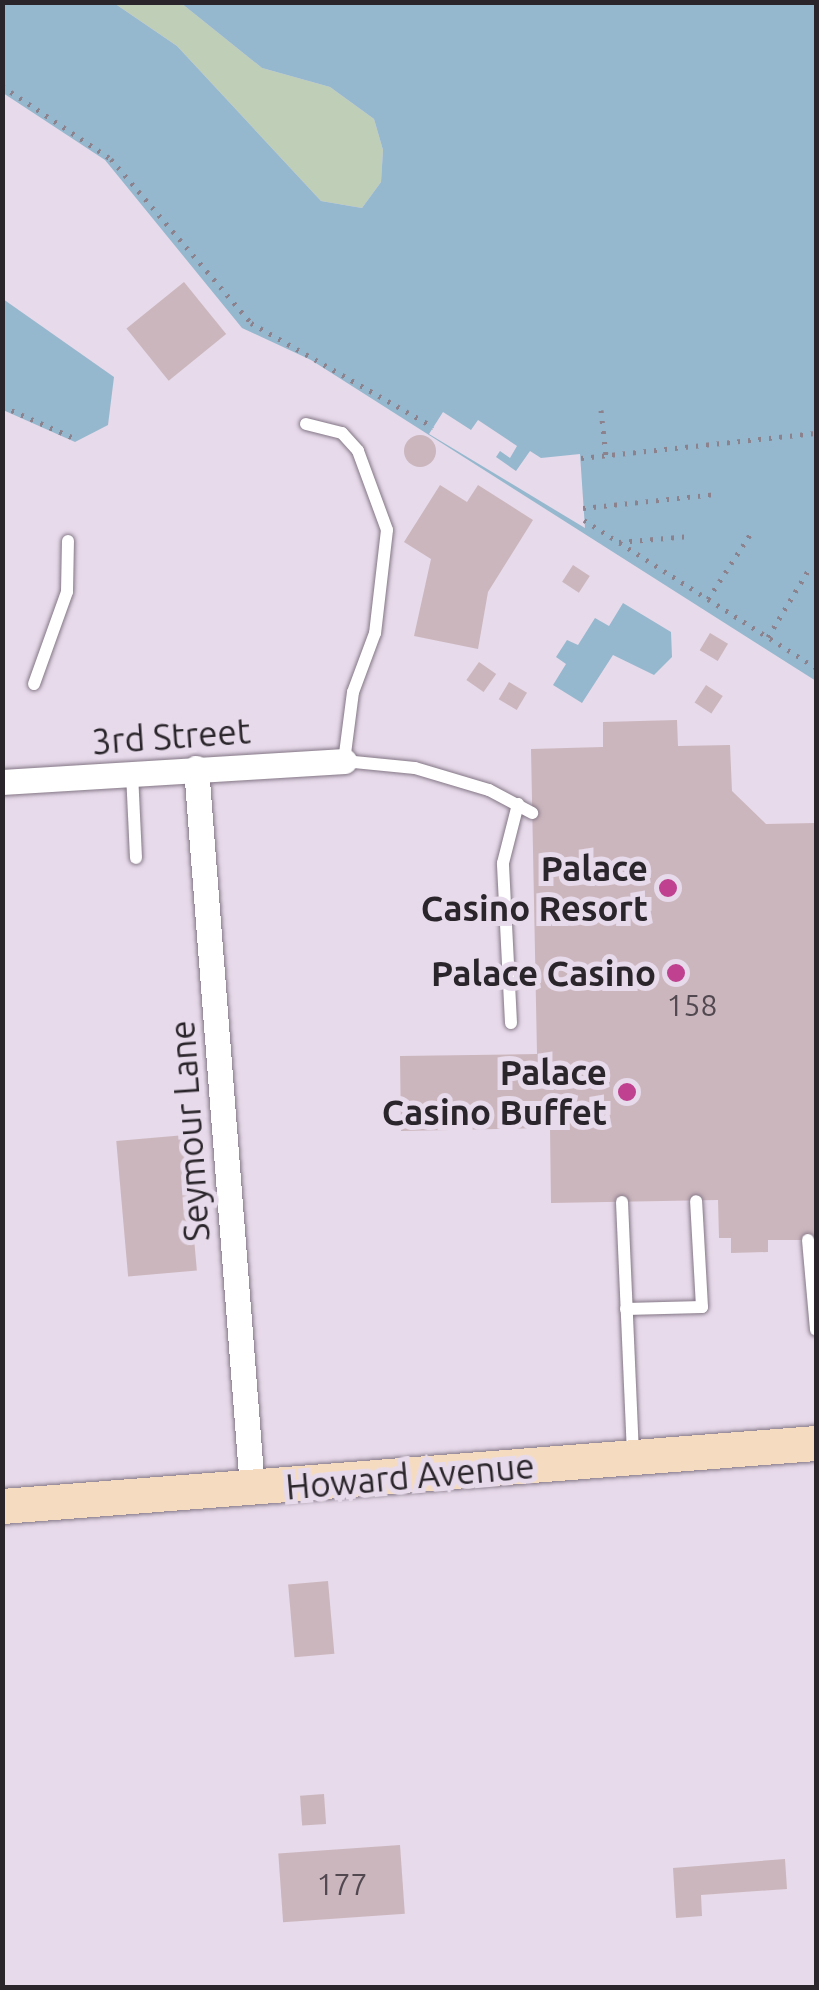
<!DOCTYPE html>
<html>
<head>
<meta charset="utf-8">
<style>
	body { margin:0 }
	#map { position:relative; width:819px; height:1990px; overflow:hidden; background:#e7daea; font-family:Ubuntu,sans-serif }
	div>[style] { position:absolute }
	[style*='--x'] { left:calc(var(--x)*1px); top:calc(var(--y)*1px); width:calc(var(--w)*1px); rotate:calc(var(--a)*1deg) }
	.green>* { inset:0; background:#bfceb7 }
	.water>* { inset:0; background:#96b8ce }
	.pier>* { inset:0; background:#e7daea }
	.building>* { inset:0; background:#cbb6bd; transform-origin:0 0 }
	.round { border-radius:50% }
	.path>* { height:5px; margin-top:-2.5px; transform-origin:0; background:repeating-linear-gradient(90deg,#8b828d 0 2.5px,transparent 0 10.5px) }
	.roads { filter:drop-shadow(0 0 2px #837685) drop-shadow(0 0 2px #837685) }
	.lane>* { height:12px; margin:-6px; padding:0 6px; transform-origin:6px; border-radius:6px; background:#fff }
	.street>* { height:25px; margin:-12.5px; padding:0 12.5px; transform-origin:12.5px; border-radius:12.5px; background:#fff }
	.secondary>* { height:35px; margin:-17.5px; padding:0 17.5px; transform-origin:17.5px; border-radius:17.5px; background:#f5dcc1 }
	.dots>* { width:28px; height:28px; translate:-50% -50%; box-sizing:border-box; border:5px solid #e7daea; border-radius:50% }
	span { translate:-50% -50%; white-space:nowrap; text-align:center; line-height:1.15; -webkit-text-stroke:10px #e7daea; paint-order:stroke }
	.number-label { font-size:30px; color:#524950 }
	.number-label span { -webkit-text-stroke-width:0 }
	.street-label { font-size:35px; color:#2a252b }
	.poi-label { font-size:35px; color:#2a252b; font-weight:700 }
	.right { translate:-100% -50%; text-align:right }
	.frame { position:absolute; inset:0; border:5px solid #2a252b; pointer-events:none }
</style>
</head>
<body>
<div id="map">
	<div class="green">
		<i style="clip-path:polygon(114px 3px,181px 3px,262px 68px,330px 87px,374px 119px,383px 150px,381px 182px,362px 208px,321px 201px,177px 46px)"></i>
	</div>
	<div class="water">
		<i style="clip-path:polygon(2px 3px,114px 3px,177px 46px,321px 201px,362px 208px,381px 182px,383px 150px,374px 119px,330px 87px,262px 68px,181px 3px,816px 3px,816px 681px,311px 360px,242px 328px,105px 160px,3px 93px)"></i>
		<i style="clip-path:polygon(3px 299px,114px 377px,108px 425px,75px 442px,3px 410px)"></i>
		<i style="clip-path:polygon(623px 603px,671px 632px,672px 657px,654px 675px,613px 655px,582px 703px,553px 685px,566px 664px,556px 657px,567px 640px,578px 645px,595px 618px,609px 626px)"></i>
	</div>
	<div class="pier">
		<i style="clip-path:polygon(443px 412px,471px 430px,478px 420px,517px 446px,510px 458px,500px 451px,496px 457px,516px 471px,530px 451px,541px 458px,580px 454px,585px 528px,429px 434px)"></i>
	</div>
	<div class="building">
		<i style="left:184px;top:282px;width:67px;height:74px;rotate:51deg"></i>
		<i class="round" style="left:404px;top:435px;width:32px;height:32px"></i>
		<i style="clip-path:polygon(440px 485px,467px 502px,478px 485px,533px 520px,488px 592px,478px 649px,414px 636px,431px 559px,404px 542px)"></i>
		<i style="left:573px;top:565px;width:20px;height:20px;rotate:33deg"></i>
		<i style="left:710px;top:633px;width:21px;height:20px;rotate:31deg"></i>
		<i style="left:479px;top:662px;width:21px;height:22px;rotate:35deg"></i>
		<i style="left:509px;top:682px;width:21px;height:20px;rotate:31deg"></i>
		<i style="left:706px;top:685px;width:20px;height:21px;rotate:33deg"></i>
		<i style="clip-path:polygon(677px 720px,678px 746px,730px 745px,732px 791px,766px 824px,816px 823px,816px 1240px,768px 1240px,768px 1252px,731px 1253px,731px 1238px,719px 1238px,718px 1200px,551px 1203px,550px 1128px,401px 1131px,400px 1056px,537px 1054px,531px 749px,603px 747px,603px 722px)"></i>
		<i style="left:185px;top:1135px;width:136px;height:69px;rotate:85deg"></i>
		<i style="left:328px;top:1581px;width:73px;height:40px;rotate:85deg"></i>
		<i style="left:324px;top:1794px;width:30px;height:24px;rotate:86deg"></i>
		<i style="left:400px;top:1845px;width:69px;height:122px;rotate:86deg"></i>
		<i style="clip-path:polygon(785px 1859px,787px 1889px,701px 1895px,702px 1916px,676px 1918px,673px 1868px)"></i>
	</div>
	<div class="path">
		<i style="--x:2;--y:86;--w:131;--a:33.8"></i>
		<i style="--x:111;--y:159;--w:216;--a:49.5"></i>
		<i style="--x:251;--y:323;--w:210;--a:29.7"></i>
		<i style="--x:2;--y:406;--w:79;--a:24"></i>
		<i style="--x:601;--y:410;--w:45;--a:83.7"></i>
		<i style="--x:581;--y:458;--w:236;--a:-6.1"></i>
		<i style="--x:583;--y:508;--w:135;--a:-6"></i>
		<i style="--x:584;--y:520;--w:275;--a:32.5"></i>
		<i style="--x:619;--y:542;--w:71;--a:-4.8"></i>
		<i style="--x:708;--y:599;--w:79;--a:-56.9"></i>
		<i style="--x:768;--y:637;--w:79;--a:-58.9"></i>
	</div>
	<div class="roads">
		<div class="lane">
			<i style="--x:306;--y:424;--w:37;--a:14"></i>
			<i style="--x:342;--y:433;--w:24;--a:48"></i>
			<i style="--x:358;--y:451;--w:84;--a:69.8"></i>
			<i style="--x:387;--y:530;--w:104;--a:96.6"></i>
			<i style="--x:375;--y:633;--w:63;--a:110.4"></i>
			<i style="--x:353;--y:692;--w:70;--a:97.4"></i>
			<i style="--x:344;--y:761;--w:71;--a:5.6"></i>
			<i style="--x:415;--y:768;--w:77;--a:16.6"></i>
			<i style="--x:489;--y:790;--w:49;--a:28.1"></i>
			<i style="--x:34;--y:684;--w:98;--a:-70.3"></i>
			<i style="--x:67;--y:592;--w:51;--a:-88.9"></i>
			<i style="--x:132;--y:773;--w:85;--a:87.3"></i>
			<i style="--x:511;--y:1023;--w:160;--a:-92.9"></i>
			<i style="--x:503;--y:863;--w:61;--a:-75.7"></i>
			<i style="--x:622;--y:1202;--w:253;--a:87.5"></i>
			<i style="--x:808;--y:1240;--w:90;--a:84.9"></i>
			<i style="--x:626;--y:1309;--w:76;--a:-1.5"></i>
			<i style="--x:702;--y:1307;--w:106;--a:-93.2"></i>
		</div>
		<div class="street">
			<i style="--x:196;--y:768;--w:722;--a:85.55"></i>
			<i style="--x:2;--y:782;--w:343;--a:-3.5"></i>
		</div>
		<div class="secondary">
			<i style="--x:2;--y:1506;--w:816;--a:-4.43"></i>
		</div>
	</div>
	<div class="dots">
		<i style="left:668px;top:888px;background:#bf418f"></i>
		<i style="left:676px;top:973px;background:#bf418f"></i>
		<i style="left:627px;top:1092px;background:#bf418f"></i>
	</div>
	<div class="number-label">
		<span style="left:692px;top:1005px">158</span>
		<span style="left:342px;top:1884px">177</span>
	</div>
	<div class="street-label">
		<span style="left:171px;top:736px;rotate:-4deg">3rd Street</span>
		<span style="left:189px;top:1131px;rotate:-94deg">Seymour Lane</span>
		<span style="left:410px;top:1476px;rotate:-5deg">Howard Avenue</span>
	</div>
	<div class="poi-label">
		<span class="right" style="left:648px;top:888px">Palace<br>Casino Resort</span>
		<span class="right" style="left:656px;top:973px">Palace Casino</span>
		<span class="right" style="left:607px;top:1092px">Palace<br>Casino Buffet</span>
	</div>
	<div class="frame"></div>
</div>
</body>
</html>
